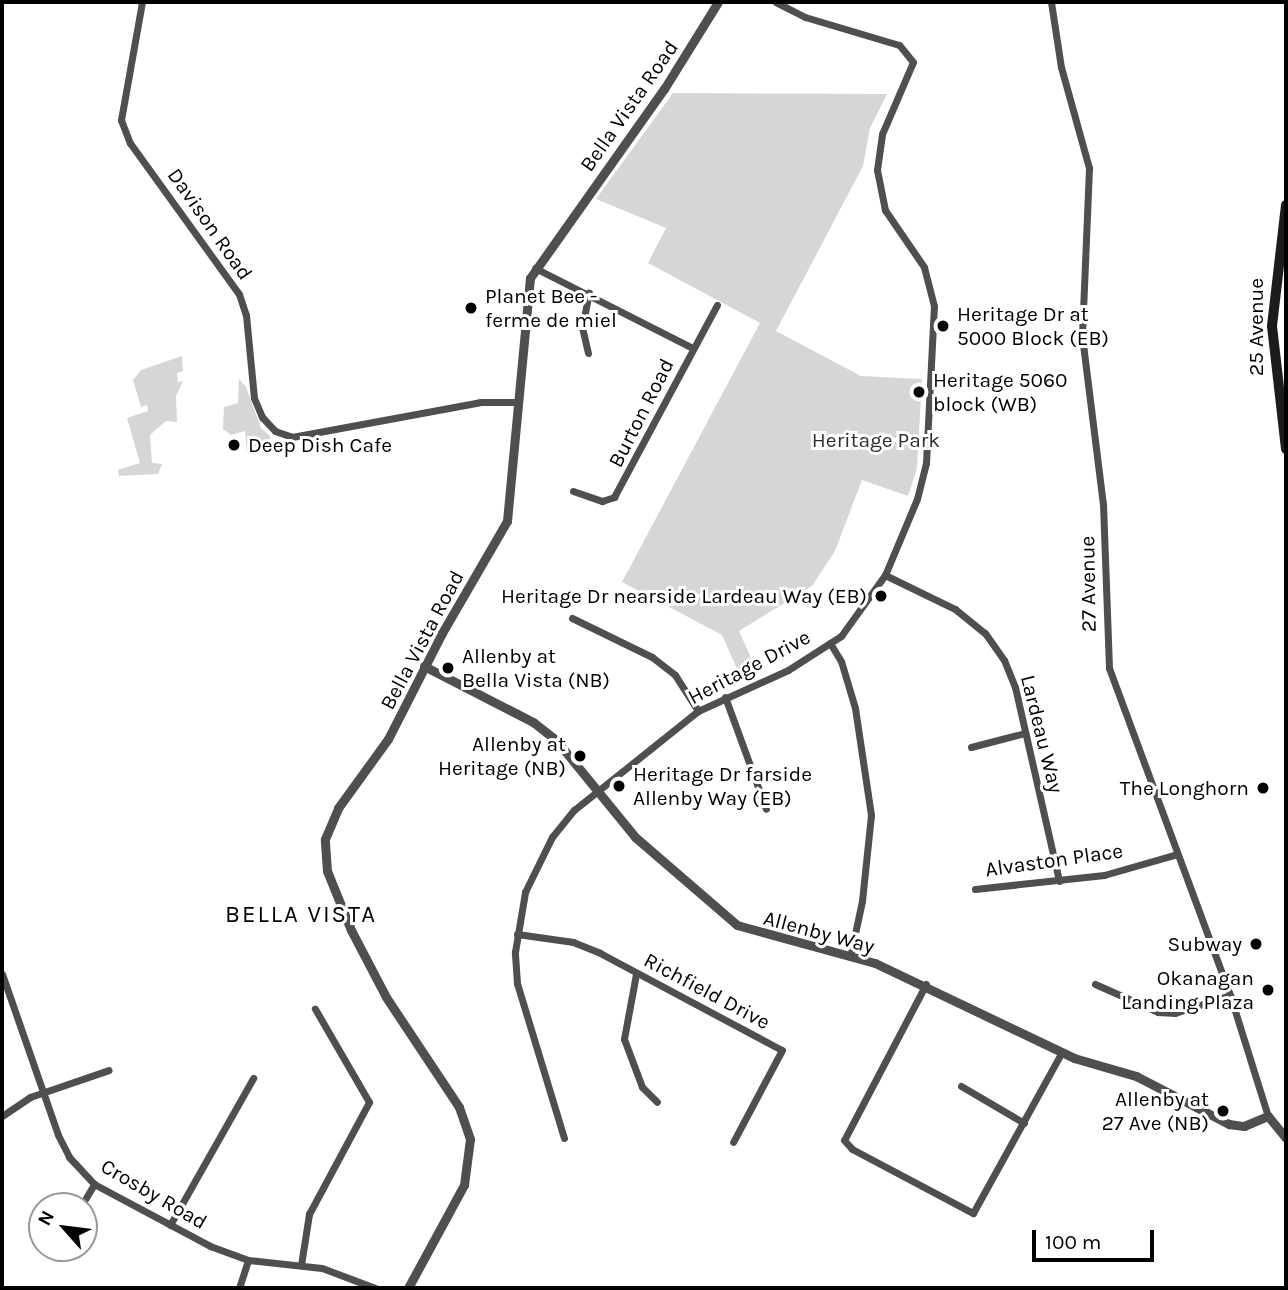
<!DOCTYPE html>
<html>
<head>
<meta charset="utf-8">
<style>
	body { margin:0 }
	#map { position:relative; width:1288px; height:1290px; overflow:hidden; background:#fff; font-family:Karla,sans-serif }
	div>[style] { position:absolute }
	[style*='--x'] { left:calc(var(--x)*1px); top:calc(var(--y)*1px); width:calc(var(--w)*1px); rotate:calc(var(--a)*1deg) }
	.green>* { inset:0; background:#d6d6d6 }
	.minor>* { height:7px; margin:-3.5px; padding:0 3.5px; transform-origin:3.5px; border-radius:3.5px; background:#4f4f4f }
	.tertiary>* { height:9px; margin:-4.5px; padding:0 4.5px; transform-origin:4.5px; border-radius:4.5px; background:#4f4f4f }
	.secondary>* { height:10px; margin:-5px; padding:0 5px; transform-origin:5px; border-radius:5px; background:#1c1c1c }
	.dots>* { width:19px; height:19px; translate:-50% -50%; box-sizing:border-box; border:4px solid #fff; border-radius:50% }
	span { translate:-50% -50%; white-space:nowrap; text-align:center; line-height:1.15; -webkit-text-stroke:6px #fff; paint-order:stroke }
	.street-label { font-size:21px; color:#000 }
	.poi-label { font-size:21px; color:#000 }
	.left { translate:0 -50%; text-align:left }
	.right { translate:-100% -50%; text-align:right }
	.park-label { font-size:21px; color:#2d2d2d }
	.quarter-label { font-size:24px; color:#000; letter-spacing:2px }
	.frame { position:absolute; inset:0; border:4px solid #000; pointer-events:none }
	.north { position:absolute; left:28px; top:1192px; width:70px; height:70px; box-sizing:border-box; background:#fff; border:2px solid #999; border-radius:50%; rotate:298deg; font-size:19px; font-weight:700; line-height:28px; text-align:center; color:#000 }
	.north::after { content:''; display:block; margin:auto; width:24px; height:32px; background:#000; clip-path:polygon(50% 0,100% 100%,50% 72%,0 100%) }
	.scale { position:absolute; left:1032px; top:1230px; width:122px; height:32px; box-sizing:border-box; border:4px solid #000; border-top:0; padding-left:9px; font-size:21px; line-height:24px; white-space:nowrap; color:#000; -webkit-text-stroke:5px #fff; paint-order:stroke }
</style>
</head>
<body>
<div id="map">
	<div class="green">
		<i style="clip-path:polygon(673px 93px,887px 94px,870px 128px,863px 166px,776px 331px,861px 376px,922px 379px,917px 468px,908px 496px,862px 480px,835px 551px,812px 586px,739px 631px,757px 671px,741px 678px,722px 635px,622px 582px,760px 323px,648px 263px,666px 228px,596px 199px)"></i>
		<i style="clip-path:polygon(182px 356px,183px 371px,177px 373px,178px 382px,183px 381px,176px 396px,177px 422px,166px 421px,150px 435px,152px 463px,162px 464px,158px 474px,119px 476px,118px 470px,140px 463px,127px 418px,148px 411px,147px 405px,141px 407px,133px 380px,141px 370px)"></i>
		<i style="clip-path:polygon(239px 379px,246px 387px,261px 428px,271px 437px,263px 447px,247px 453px,245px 431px,231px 435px,223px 429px,224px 407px,238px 403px)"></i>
	</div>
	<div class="minor">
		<i style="--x:142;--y:2;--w:120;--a:100.1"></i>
		<i style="--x:121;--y:120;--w:25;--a:69"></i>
		<i style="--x:130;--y:143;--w:186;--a:54.2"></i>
		<i style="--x:239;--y:294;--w:22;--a:72"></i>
		<i style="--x:246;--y:315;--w:83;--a:84.5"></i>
		<i style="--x:254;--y:398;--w:21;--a:67"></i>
		<i style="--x:262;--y:417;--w:19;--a:47"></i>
		<i style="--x:275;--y:431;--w:18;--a:19"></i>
		<i style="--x:292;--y:437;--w:191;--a:-10.5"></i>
		<i style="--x:480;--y:402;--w:39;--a:0"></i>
		<i style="--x:1051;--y:2;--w:66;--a:81.3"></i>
		<i style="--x:1061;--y:67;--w:105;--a:74.5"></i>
		<i style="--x:1089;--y:168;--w:168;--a:92.4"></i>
		<i style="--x:1082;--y:336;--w:169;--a:82.9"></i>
		<i style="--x:1103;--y:504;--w:164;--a:87.9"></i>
		<i style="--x:1109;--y:668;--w:349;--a:69.7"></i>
		<i style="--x:1230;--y:995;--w:127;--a:72.6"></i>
		<i style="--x:535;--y:268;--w:177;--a:26.9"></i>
		<i style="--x:588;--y:353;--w:26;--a:-103"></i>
		<i style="--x:582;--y:328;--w:36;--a:-79"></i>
		<i style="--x:573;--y:491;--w:31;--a:19"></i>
		<i style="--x:602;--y:501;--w:13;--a:-18"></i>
		<i style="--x:614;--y:497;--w:218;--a:-61.8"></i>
		<i style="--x:885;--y:575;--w:78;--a:25.9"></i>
		<i style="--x:955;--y:609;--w:38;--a:39"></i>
		<i style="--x:985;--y:633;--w:33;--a:55"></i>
		<i style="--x:1004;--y:660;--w:29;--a:68"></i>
		<i style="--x:1015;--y:687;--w:199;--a:77.2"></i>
		<i style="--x:572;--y:618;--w:89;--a:26"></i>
		<i style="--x:652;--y:657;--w:29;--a:38"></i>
		<i style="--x:675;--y:675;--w:43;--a:57.4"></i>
		<i style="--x:830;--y:643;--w:21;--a:59"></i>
		<i style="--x:841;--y:661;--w:49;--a:73.4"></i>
		<i style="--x:855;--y:708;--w:108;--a:81.5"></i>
		<i style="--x:871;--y:815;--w:86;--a:96"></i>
		<i style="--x:862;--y:901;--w:57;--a:102.1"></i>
		<i style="--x:725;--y:697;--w:119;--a:69.9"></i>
		<i style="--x:971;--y:747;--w:56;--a:-14.5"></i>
		<i style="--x:975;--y:889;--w:130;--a:-6.2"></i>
		<i style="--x:1104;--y:875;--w:76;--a:-16"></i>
		<i style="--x:517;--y:934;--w:57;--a:8.1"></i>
		<i style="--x:573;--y:942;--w:29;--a:22"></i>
		<i style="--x:600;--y:953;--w:206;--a:28.1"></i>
		<i style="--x:782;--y:1050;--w:104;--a:118"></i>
		<i style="--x:2;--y:974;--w:170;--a:70.8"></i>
		<i style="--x:58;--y:1135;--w:25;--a:63"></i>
		<i style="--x:69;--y:1157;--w:37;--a:47"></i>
		<i style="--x:94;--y:1184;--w:132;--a:28.1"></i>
		<i style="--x:210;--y:1246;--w:40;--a:20.2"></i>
		<i style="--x:248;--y:1260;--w:74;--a:6.2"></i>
		<i style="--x:322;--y:1268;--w:57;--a:20.7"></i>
		<i style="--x:636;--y:974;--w:66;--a:100.5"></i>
		<i style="--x:624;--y:1039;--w:51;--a:69.4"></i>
		<i style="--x:642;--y:1087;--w:21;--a:45"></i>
		<i style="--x:926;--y:984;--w:176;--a:117.7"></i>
		<i style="--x:844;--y:1140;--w:12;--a:48"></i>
		<i style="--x:852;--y:1149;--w:137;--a:27.9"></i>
		<i style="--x:973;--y:1213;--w:184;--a:-61.1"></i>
		<i style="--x:1095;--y:984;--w:69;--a:24"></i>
		<i style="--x:1158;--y:1012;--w:17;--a:3"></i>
		<i style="--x:1175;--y:1013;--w:58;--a:-18.1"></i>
		<i style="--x:961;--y:1086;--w:73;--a:30.4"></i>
		<i style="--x:2;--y:1116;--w:34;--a:-34"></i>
		<i style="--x:30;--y:1097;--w:83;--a:-18.9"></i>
		<i style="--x:564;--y:1138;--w:162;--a:-106.9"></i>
		<i style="--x:517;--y:983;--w:31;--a:-94"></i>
		<i style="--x:515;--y:952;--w:61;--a:-80.5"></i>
		<i style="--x:525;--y:892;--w:61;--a:-63.9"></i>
		<i style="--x:552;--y:837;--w:35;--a:-51"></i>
		<i style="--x:574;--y:810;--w:159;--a:-38.6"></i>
		<i style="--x:698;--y:711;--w:99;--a:-24.5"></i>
		<i style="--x:788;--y:670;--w:63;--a:-32.7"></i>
		<i style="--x:841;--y:636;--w:75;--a:-54.2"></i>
		<i style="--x:885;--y:575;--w:82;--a:-67.2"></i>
		<i style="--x:917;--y:499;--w:37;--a:-76"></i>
		<i style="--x:926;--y:463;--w:157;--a:-87.1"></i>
		<i style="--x:934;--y:306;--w:40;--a:-104.4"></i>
		<i style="--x:924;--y:267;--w:69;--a:-124.4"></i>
		<i style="--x:885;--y:210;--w:41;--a:-101.3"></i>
		<i style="--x:877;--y:170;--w:36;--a:-82"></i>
		<i style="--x:882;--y:134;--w:78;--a:-66.7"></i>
		<i style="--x:913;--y:62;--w:22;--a:-129"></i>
		<i style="--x:899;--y:45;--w:98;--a:-163.4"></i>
		<i style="--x:805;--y:17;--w:33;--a:-153"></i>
		<i style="--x:81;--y:1206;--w:26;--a:-59"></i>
		<i style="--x:170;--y:1225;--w:169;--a:-60.5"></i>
		<i style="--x:301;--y:1265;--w:52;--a:-81.1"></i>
		<i style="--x:309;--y:1214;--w:127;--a:-61.8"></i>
		<i style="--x:369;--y:1102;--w:108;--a:-120.1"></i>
		<i style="--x:239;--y:1288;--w:29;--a:-72"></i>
	</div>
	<div class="tertiary">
		<i style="--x:424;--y:666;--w:123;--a:27.2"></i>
		<i style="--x:533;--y:722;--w:29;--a:38"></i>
		<i style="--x:556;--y:740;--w:125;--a:50.8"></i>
		<i style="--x:635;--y:837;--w:135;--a:40.8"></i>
		<i style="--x:737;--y:925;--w:143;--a:15.4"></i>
		<i style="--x:875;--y:963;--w:221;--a:25.5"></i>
		<i style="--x:1074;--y:1058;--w:65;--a:16.2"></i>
		<i style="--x:1136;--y:1076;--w:105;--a:27.3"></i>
		<i style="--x:1229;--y:1124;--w:15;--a:8"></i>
		<i style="--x:1244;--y:1126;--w:26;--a:-23"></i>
		<i style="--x:1268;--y:1116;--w:28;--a:51"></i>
		<i style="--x:408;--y:1288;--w:117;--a:-61.5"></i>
		<i style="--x:464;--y:1185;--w:46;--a:-82.6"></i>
		<i style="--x:470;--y:1139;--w:34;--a:-109"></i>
		<i style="--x:459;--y:1107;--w:132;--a:-123.6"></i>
		<i style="--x:386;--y:997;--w:76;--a:-117.6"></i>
		<i style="--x:351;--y:930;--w:64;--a:-112.1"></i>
		<i style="--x:327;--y:871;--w:32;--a:-94"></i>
		<i style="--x:325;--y:839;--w:34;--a:-67"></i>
		<i style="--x:338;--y:808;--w:85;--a:-54.1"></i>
		<i style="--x:388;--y:739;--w:119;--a:-63"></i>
		<i style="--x:442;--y:633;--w:129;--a:-59.9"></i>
		<i style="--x:507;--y:521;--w:244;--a:-84.6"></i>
		<i style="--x:530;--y:278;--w:232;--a:-54.7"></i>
		<i style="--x:664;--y:89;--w:102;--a:-58.2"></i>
	</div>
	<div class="secondary">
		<i style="--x:1286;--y:205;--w:122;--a:96.6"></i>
		<i style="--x:1272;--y:326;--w:124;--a:83.5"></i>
	</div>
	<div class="dots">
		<i style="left:471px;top:308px;background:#000"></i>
		<i style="left:943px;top:326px;background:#000"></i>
		<i style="left:919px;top:392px;background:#000"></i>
		<i style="left:234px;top:445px;background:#000"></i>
		<i style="left:881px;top:596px;background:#000"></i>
		<i style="left:448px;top:668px;background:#000"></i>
		<i style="left:580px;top:756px;background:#000"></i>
		<i style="left:619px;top:786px;background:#000"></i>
		<i style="left:1263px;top:788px;background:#000"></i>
		<i style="left:1256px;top:944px;background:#000"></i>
		<i style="left:1268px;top:990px;background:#000"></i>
		<i style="left:1223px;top:1111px;background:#000"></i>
	</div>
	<div class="street-label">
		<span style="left:629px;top:106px;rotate:-55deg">Bella Vista Road</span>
		<span style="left:210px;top:224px;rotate:55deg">Davison Road</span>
		<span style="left:1256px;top:327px;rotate:-90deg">25 Avenue</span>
		<span style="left:641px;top:413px;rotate:-63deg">Burton Road</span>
		<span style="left:1088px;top:584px;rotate:-91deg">27 Avenue</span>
		<span style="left:422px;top:640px;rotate:-62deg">Bella Vista Road</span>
		<span style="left:749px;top:667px;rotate:-28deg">Heritage Drive</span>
		<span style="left:1042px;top:734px;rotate:76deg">Lardeau Way</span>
		<span style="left:1054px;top:860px;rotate:-8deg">Alvaston Place</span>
		<span style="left:819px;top:932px;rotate:15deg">Allenby Way</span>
		<span style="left:707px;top:991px;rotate:28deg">Richfield Drive</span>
		<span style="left:154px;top:1194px;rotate:30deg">Crosby Road</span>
	</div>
	<div class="poi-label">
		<span class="left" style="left:485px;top:308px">Planet Bee -<br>ferme de miel</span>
		<span class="left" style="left:957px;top:326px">Heritage Dr at<br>5000 Block (EB)</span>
		<span class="left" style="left:933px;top:392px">Heritage 5060<br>block (WB)</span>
		<span class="left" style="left:248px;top:445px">Deep Dish Cafe</span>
		<span class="right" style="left:867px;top:596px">Heritage Dr nearside Lardeau Way (EB)</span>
		<span class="left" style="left:462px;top:668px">Allenby at<br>Bella Vista (NB)</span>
		<span class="right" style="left:566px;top:756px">Allenby at<br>Heritage (NB)</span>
		<span class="left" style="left:633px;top:786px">Heritage Dr farside<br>Allenby Way (EB)</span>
		<span class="right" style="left:1249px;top:788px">The Longhorn</span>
		<span class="right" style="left:1242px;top:944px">Subway</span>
		<span class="right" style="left:1254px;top:990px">Okanagan<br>Landing Plaza</span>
		<span class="right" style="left:1209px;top:1111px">Allenby at<br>27 Ave (NB)</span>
	</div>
	<div class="park-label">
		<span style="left:876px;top:440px">Heritage Park</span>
	</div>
	<div class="quarter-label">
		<span style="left:301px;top:915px">BELLA VISTA</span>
	</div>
	<div class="frame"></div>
	<div class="north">N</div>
	<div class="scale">100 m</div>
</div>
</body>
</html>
